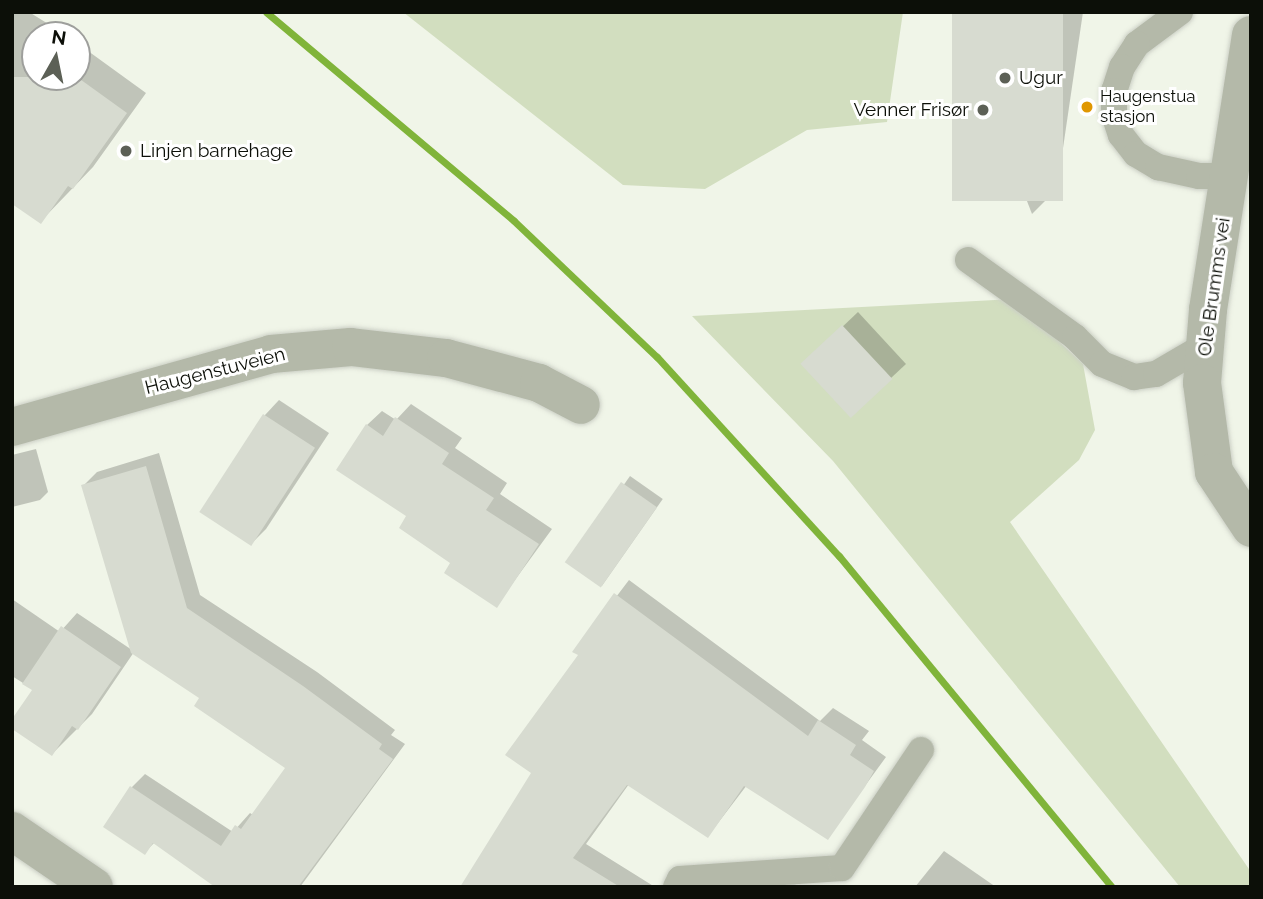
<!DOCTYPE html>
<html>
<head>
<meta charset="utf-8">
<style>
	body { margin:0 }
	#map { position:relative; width:1263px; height:899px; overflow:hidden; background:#f0f5e8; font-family:Raleway,sans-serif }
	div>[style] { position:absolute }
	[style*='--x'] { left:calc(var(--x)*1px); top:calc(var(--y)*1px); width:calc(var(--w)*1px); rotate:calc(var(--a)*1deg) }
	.green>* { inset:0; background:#d2debf }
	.shadow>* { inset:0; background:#0003; transform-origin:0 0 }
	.building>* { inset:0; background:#d7dbd0; transform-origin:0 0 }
	.roads { filter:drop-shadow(0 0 2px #cbcfc5) drop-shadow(0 0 2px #cbcfc5) }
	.lane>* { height:26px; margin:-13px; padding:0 13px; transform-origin:13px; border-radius:13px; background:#b4b9a9 }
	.street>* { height:38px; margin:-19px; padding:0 19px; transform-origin:19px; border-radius:19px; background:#b4b9a9 }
	.rail-1>* { height:7px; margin:-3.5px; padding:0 3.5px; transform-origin:3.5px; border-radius:3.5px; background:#80b43a }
	.dots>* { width:19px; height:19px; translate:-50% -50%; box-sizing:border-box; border:4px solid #fff; border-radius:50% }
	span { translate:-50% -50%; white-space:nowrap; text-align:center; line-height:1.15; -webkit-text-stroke:6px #fff; paint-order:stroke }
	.bus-label { font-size:17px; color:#0c0f08 }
	.left { translate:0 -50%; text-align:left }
	.poi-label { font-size:19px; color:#0c0f08 }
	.right { translate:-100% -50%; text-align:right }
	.street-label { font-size:19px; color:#0c0f08 }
	.frame { position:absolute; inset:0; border:14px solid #0c0f08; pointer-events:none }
	.north { position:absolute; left:21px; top:21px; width:70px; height:70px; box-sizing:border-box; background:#fff; border:2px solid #9e9f9c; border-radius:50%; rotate:9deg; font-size:19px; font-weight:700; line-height:28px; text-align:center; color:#0c0f08 }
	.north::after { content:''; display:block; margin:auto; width:24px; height:32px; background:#5c6056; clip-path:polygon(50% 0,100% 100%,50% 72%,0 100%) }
</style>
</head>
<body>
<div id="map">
	<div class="green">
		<i style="clip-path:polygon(403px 12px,903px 12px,887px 122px,807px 130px,705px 189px,623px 185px)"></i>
		<i style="clip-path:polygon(1014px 299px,1083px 364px,1095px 430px,1079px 460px,1010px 522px,1251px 872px,1251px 887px,1180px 887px,833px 461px,692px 316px)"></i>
	</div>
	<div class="shadow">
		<i style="clip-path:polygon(12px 12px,29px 12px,66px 35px,35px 35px,35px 77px,77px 77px,77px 43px,146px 93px,93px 167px,40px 222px,12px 202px)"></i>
		<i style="clip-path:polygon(954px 12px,1083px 12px,1057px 189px,1032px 214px)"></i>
		<i style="clip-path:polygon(858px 312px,906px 364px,891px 378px,818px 350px)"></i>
		<i style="clip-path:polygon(279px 400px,329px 433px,266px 529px,251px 544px,201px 511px,265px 415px)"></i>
		<i style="clip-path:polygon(411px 404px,462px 438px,455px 448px,507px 483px,500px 494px,552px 529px,496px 606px,409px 516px,367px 425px,382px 411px,396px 420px)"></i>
		<i style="clip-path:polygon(36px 449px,48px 492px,40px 500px,12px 507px,12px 455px)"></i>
		<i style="clip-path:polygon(159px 453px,200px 595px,317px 672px,395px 730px,391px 735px,405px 744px,300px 887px,218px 887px,155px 842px,145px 852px,132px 787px,145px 774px,233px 832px,250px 813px,253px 815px,287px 768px,202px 698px,134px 652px,92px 714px,52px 754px,34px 690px,12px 676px,12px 599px,60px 632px,77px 613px,132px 650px,83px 486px,97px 472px)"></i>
		<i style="left:630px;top:476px;width:40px;height:106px;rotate:35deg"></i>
		<i style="clip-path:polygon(629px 580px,820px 721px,833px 708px,869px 731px,862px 740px,886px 757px,827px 838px,747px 785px,708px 836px,629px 784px,586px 844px,655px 887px,476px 887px,533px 773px,580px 655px,575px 651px)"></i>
		<i style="clip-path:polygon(944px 851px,996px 887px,915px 887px)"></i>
		<i style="clip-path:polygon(782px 875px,799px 887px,771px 887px)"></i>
	</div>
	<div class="building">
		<i style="left:952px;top:12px;width:111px;height:189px"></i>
		<i style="clip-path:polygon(12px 77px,77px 77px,127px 113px,73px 189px,68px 186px,41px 224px,12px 204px)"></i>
		<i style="left:842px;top:325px;width:74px;height:57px;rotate:47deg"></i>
		<i style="left:263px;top:414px;width:62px;height:117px;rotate:33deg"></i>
		<i style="clip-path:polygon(395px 417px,449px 453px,442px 464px,494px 498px,486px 510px,539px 544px,497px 608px,444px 573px,450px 563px,399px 528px,406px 516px,336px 470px,366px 424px,383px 436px)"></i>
		<i style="clip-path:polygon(146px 466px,187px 608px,303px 686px,382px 744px,379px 749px,393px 759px,298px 887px,215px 887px,153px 843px,145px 855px,103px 827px,130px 786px,221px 846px,235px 825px,241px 829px,285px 768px,194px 706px,199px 698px,131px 653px,81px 485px)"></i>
		<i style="left:621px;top:482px;width:44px;height:98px;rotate:35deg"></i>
		<i style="clip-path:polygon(614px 593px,808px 736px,818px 720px,856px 745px,850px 755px,874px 771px,865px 787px,828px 840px,744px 786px,708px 838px,627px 785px,573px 858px,620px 887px,460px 887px,531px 773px,505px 755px,578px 655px,572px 652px)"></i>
		<i style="clip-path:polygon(61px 626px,121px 667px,78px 730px,72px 726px,52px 756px,12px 729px,12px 719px,32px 690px,22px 684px)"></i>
	</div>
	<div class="roads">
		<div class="lane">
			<i style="--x:1180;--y:12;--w:54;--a:143.3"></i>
			<i style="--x:1137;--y:44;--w:27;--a:123"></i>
			<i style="--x:1122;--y:67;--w:25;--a:108"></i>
			<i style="--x:1114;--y:91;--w:23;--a:90"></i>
			<i style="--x:1114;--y:114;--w:22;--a:72"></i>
			<i style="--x:1121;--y:135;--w:24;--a:52"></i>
			<i style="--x:1136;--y:154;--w:26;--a:31"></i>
			<i style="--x:1158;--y:167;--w:42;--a:12.4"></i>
			<i style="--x:1199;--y:176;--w:30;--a:0"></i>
			<i style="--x:968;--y:260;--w:132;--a:35.7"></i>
			<i style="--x:1075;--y:337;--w:38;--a:45"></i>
			<i style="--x:1102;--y:364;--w:35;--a:22"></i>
			<i style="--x:1134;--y:377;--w:22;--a:-8"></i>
			<i style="--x:1156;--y:374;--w:56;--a:-30.3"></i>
			<i style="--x:676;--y:887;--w:9;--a:-63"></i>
			<i style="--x:680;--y:879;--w:162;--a:-3.9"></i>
			<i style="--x:842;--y:868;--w:142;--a:-56.2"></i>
		</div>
		<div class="street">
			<i style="--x:1251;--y:35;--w:278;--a:98.9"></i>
			<i style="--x:1208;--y:310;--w:73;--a:94.7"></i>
			<i style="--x:1202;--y:383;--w:90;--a:82.3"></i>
			<i style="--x:1214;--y:472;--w:67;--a:56.5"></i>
			<i style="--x:12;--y:427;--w:269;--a:-15.7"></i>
			<i style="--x:271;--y:354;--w:80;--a:-5"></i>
			<i style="--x:351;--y:347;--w:96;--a:6.6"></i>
			<i style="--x:446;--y:358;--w:96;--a:15"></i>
			<i style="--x:539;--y:383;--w:47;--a:27.6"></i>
			<i style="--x:12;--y:831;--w:99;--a:34.3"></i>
		</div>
	</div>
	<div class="rail-1">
		<i style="--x:266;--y:12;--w:324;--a:40.1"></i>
		<i style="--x:514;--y:221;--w:197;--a:43.6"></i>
		<i style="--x:657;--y:357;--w:270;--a:47.6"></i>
		<i style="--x:839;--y:556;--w:429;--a:50.5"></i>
	</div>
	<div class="dots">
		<i style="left:1005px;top:78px;background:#5c6056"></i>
		<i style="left:1087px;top:107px;background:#e09701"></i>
		<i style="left:983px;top:110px;background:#5c6056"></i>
		<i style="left:126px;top:151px;background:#5c6056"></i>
	</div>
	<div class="bus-label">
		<span class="left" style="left:1100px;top:107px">Haugenstua<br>stasjon</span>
	</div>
	<div class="poi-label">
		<span class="left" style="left:1019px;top:78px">Ugur</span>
		<span class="right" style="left:969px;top:110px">Venner Frisør</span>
		<span class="left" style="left:140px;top:151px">Linjen barnehage</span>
	</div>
	<div class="street-label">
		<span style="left:1214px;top:287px;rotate:-82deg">Ole Brumms vei</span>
		<span style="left:215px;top:371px;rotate:-14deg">Haugenstuveien</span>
	</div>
	<div class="frame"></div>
	<div class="north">N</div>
</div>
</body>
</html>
